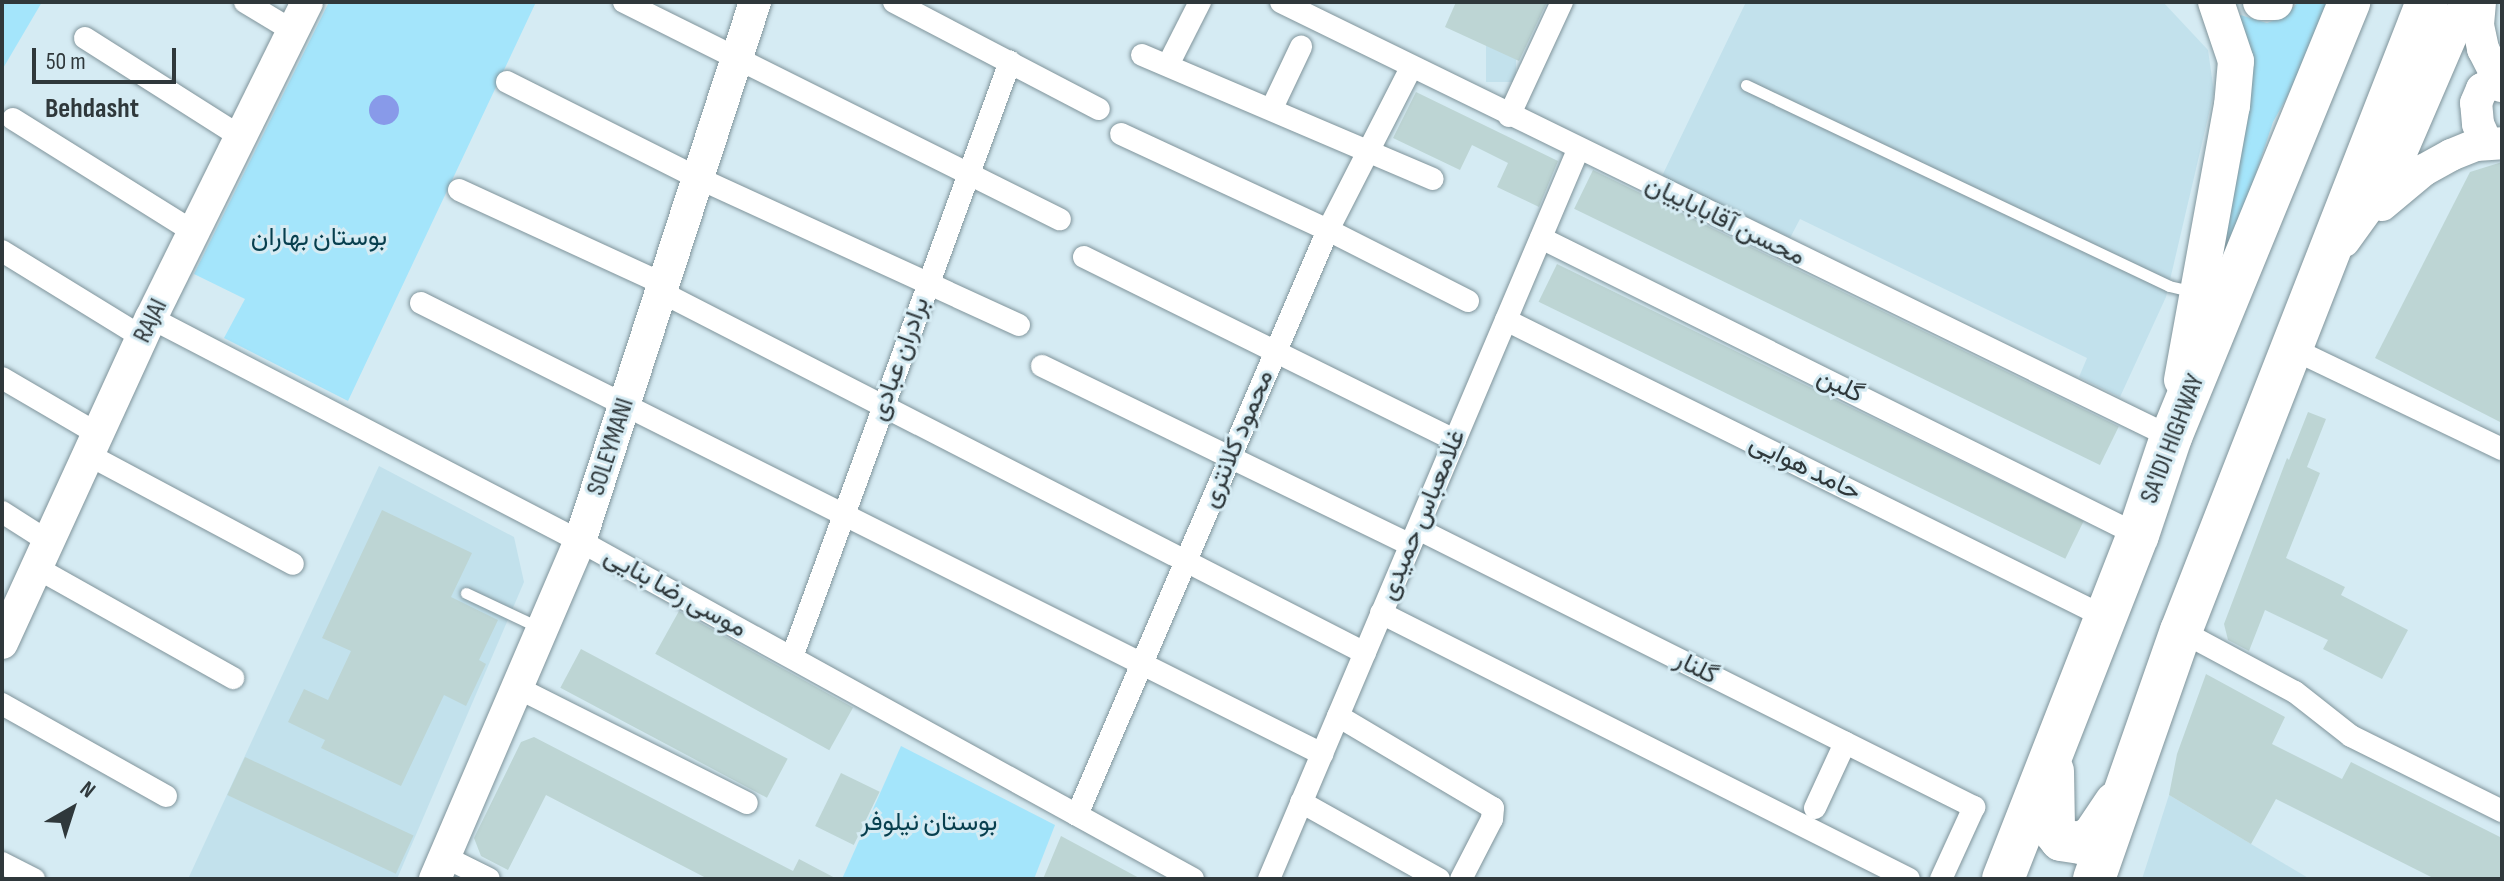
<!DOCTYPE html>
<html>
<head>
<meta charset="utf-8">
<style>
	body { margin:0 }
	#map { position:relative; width:2504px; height:881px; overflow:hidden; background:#d5ebf3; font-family:"Sofia Sans Condensed",Vazirmatn,sans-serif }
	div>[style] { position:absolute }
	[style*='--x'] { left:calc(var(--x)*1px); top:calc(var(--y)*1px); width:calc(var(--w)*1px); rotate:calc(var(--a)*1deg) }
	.built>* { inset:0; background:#c2e1ec; transform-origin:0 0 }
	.green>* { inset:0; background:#a4e5fb }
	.water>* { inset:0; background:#889ae9 }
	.round { border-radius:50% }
	.building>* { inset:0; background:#bdd5d4; transform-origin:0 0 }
	.roads { filter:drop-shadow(0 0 2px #80949b) drop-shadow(0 0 2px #80949b) }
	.lane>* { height:11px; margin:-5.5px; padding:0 5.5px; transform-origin:5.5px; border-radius:5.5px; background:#fff }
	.street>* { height:22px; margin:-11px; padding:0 11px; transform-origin:11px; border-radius:11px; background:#fff }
	.secondary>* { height:32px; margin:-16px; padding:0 16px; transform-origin:16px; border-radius:16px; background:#fff }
	.primary>* { height:36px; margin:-18px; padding:0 18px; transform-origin:18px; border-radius:18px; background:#fff }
	.highway>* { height:42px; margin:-21px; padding:0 21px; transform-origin:21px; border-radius:21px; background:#fff }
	span { translate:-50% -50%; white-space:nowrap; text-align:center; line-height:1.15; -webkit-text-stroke:6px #d5ebf3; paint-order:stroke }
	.street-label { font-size:26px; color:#2f383b }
	.park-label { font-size:26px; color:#073f4e }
	.neighbourhood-label { font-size:28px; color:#2f383b; font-weight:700 }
	.frame { position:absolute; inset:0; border:4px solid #2f383b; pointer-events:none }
	.north { position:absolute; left:32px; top:769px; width:80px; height:80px; -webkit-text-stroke:6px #d5ebf3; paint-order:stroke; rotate:39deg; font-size:22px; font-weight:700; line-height:32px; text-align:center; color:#2f383b }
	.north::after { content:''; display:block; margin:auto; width:28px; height:36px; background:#2f383b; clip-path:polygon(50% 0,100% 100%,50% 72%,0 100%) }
	.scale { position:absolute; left:32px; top:48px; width:144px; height:36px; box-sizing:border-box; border:4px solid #2f383b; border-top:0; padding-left:10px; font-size:24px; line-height:28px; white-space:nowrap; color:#2f383b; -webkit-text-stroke:6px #d5ebf3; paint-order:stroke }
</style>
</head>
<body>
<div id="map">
	<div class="built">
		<i style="left:1486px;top:2px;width:30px;height:80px"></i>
		<i style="clip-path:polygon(1746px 2px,2163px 2px,2208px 50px,2214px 92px,2166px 297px,2120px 397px,2079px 377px,2087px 358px,1800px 219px,1790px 238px,1662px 176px)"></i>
		<i style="clip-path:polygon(379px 466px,514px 537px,524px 582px,397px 879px,188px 879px)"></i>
		<i style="clip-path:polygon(2169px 795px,2310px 879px,2142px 879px)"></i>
	</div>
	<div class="green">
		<i style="clip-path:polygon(2px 2px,42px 2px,2px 70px)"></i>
		<i style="clip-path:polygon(329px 2px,536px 2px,348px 401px,224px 338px,245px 299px,194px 274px)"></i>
		<i style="clip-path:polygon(2298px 2px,2340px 2px,2273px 122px,2215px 297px,2237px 14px,2267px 23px,2286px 16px)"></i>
		<i style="clip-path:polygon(901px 746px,1055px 825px,1034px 879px,842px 879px)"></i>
	</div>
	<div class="water">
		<i class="round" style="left:369px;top:95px;width:30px;height:30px"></i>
	</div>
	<div class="building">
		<i style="clip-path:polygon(1456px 2px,1547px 2px,1519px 61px,1445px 27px)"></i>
		<i style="clip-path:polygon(1416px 92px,1558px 161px,1539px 207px,1497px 187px,1508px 163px,1472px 145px,1460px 170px,1393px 138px)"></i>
		<i style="clip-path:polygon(2502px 162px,2502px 423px,2375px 358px,2470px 172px)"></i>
		<i style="left:1593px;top:170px;width:585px;height:43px;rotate:26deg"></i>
		<i style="left:1557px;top:264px;width:586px;height:42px;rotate:26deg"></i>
		<i style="clip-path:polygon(2308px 412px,2326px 419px,2307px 467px,2320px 473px,2286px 558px,2345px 587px,2341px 595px,2408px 630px,2382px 679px,2323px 649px,2328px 640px,2265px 610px,2249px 651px,2228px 640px,2224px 624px,2287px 458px,2289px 460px)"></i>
		<i style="clip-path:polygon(382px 510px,472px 553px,451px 597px,498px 620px,479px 660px,486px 664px,466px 706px,444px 695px,401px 786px,321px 748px,325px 740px,288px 722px,304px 689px,328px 700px,351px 651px,322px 638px)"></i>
		<i style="left:679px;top:611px;width:199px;height:49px;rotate:29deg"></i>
		<i style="left:581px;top:649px;width:234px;height:44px;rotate:28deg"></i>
		<i style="clip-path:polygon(2206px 674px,2285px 717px,2272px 744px,2342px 779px,2351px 762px,2502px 838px,2502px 879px,2435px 879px,2276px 799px,2251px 844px,2169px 795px,2177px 754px)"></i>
		<i style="clip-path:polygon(534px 737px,793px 871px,799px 859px,837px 879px,708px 879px,546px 795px,508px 870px,481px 856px,474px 838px,521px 742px)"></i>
		<i style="left:245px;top:757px;width:186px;height:42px;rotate:25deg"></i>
		<i style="left:841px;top:773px;width:43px;height:59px;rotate:26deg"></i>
		<i style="clip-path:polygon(1061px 836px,1141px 879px,1043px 879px)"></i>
	</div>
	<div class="roads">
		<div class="lane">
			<i style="--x:1746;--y:85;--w:468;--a:25.4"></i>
			<i style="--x:2169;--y:286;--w:27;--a:13"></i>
			<i style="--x:466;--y:593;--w:80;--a:25.3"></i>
		</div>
		<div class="street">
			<i style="--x:245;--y:2;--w:56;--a:31.1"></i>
			<i style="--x:624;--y:2;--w:487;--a:26.5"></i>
			<i style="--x:894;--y:2;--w:231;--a:27.6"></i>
			<i style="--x:1281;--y:2;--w:991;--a:26.05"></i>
			<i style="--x:85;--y:38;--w:185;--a:32.4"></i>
			<i style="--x:1142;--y:55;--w:316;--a:23.1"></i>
			<i style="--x:1168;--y:65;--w:71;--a:-63.1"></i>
			<i style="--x:507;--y:82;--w:214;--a:26.7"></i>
			<i style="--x:698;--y:178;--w:353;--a:24.6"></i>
			<i style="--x:1272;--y:108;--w:68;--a:-64.6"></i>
			<i style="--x:1509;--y:116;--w:126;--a:-65.1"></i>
			<i style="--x:13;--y:119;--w:213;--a:32"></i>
			<i style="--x:1121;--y:134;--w:228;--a:24.9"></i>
			<i style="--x:1328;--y:230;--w:157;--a:26.9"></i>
			<i style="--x:459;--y:190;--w:225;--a:24.7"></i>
			<i style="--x:1541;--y:238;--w:667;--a:26.45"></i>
			<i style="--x:2;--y:251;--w:164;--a:31.6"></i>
			<i style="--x:1084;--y:257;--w:414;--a:26.3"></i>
			<i style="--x:661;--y:292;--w:791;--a:27.15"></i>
			<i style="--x:421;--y:303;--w:1008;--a:26.59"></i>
			<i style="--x:151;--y:318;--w:483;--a:27.5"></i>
			<i style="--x:580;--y:541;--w:700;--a:28.87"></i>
			<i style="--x:1506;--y:320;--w:666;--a:26.37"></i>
			<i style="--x:2293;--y:349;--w:232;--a:25.6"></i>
			<i style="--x:1042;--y:366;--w:409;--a:25.9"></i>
			<i style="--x:2;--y:378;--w:111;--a:30.3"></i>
			<i style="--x:89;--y:455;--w:231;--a:28.1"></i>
			<i style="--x:2;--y:512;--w:56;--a:32.6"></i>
			<i style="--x:1418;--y:529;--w:622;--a:26.57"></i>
			<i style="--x:1974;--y:807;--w:79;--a:114.6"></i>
			<i style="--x:37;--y:568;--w:225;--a:29.3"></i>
			<i style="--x:1381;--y:613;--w:591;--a:26.74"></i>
			<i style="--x:2181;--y:631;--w:129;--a:28.2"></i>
			<i style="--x:2295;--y:692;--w:71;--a:38.2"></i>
			<i style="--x:2351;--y:736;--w:169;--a:26.4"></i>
			<i style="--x:792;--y:657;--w:634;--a:-69.88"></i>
			<i style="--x:518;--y:688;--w:256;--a:26.7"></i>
			<i style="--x:2;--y:704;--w:188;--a:29.3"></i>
			<i style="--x:1338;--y:716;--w:180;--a:30.7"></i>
			<i style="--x:1493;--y:808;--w:11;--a:95"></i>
			<i style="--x:1492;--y:819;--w:68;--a:117.3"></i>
			<i style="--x:1301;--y:802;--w:158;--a:29.2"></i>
			<i style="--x:1815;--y:808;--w:72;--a:-65.2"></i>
			<i style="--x:1077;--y:815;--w:637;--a:-66.78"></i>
			<i style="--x:1328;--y:230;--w:182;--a:-62.9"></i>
			<i style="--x:445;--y:857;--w:49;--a:26.6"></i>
			<i style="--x:2;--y:863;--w:36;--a:27"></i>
			<i style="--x:1269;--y:879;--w:792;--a:-67.03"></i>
		</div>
		<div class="secondary">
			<i style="--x:2480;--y:2;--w:23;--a:95"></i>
			<i style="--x:2478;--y:25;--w:25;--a:78"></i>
			<i style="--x:2483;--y:49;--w:42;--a:62.8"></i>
			<i style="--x:2487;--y:144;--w:22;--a:-114"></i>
			<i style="--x:2478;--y:124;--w:21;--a:-95"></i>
			<i style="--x:2476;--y:103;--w:15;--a:-67"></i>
			<i style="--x:2482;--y:89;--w:18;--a:-29"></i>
			<i style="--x:2382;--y:205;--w:55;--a:-39.8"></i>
			<i style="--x:2424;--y:170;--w:31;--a:-29"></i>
			<i style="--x:2451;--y:155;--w:27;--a:-22"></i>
			<i style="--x:2476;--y:145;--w:26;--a:-4"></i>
			<i style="--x:2344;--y:241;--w:80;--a:-54.1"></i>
			<i style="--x:2391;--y:176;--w:189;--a:-66.7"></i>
			<i style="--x:2;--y:643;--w:358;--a:-65.4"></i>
			<i style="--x:151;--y:318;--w:352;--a:-63.7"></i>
			<i style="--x:435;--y:879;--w:368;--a:-66.8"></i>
			<i style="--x:580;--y:541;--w:567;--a:-72.01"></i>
		</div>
		<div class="primary">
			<i style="--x:2261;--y:2;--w:14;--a:0"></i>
			<i style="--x:2182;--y:380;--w:279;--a:-79.7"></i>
			<i style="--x:2232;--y:106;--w:45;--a:-84.9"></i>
			<i style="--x:2236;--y:61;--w:62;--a:-108.7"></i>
		</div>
		<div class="highway">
			<i style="--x:2053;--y:771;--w:60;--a:89"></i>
			<i style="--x:2054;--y:831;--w:11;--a:52"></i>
			<i style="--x:2061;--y:840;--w:20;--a:9"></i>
			<i style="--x:2081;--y:843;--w:14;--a:-30"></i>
			<i style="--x:2093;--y:836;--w:40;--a:-56"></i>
			<i style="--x:2003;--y:879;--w:370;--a:-68.6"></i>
			<i style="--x:2138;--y:535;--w:103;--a:-71.4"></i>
			<i style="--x:2171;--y:437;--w:470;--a:-67.7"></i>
			<i style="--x:2094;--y:879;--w:263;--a:-70.7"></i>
			<i style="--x:2181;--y:631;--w:675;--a:-68.64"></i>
		</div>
	</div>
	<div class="street-label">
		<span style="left:1725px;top:221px;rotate:26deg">محسن آقاباباییان</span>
		<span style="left:151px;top:321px;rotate:-64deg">RAJAI</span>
		<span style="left:900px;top:359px;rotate:-70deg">برادران عبادی</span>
		<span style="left:1840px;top:386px;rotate:26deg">گلبن</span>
		<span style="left:1238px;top:439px;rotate:-67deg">محمود کلانتری</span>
		<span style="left:2173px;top:439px;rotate:-69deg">SA'IDI HIGHWAY</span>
		<span style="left:611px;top:447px;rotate:-72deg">SOLEYMANI</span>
		<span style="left:1805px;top:468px;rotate:26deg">حامد هوایی</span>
		<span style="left:1423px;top:515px;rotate:-67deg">غلامعباس حمیدی</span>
		<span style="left:675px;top:593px;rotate:29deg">موسی رضا بنایی</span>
		<span style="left:1696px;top:668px;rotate:27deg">گلنار</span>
	</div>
	<div class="park-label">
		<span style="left:319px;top:238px">بوستان بهاران</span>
		<span style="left:929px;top:823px">بوستان نیلوفر</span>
	</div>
	<div class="neighbourhood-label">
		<span style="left:92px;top:109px">Behdasht</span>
	</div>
	<div class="frame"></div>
	<div class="north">N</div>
	<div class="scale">50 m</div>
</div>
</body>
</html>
